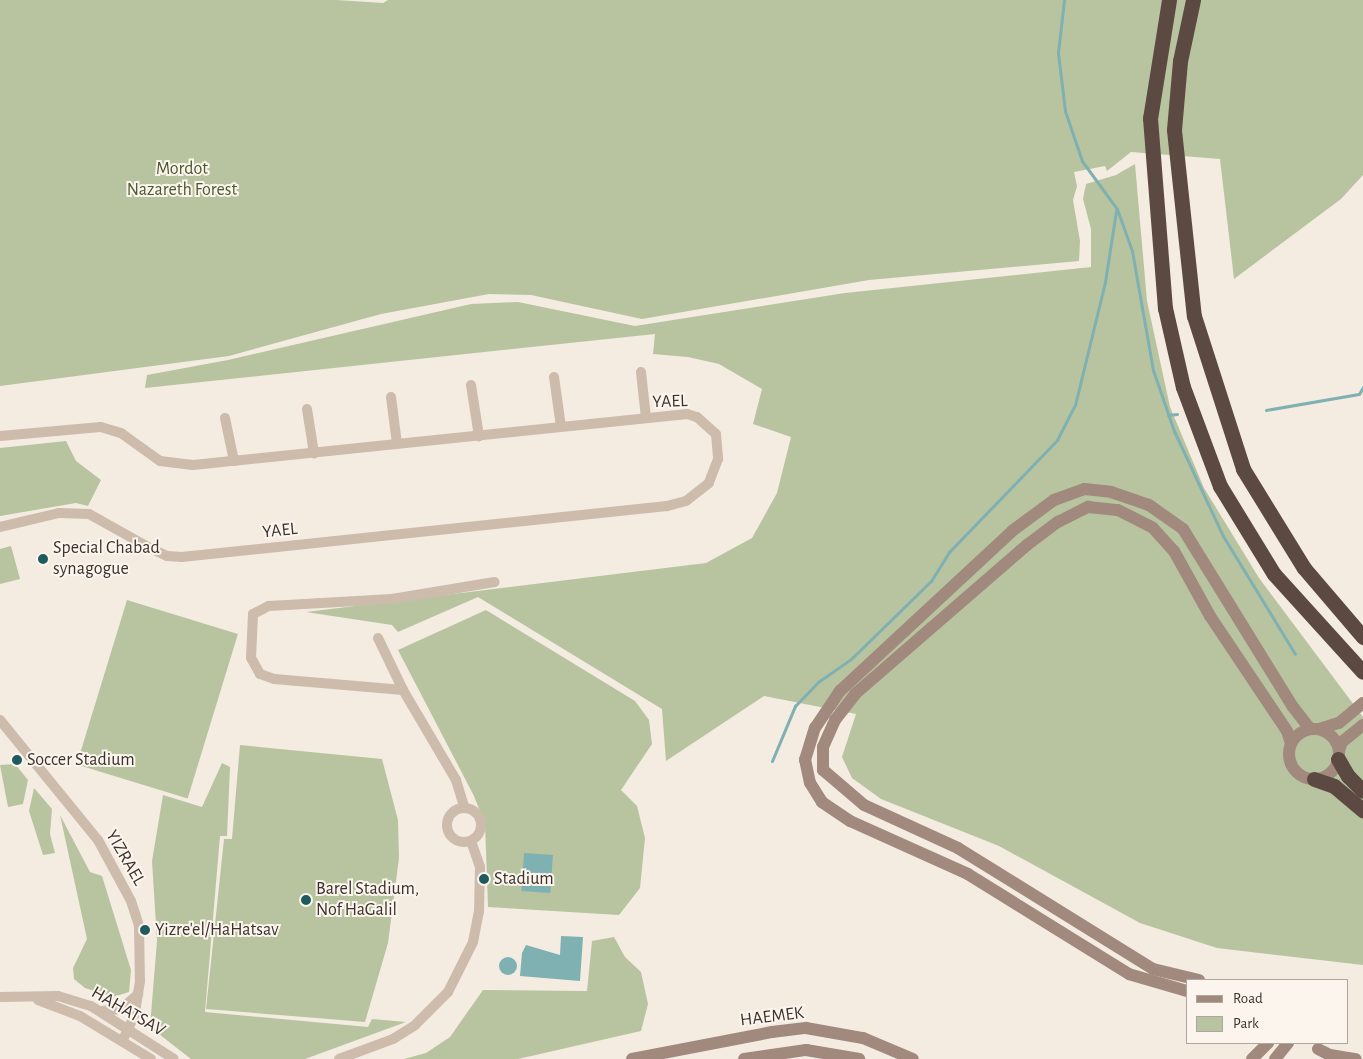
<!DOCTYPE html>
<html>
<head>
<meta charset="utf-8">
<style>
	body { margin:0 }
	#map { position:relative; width:1363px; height:1059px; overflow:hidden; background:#f4ebe1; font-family:"Alegreya Sans",sans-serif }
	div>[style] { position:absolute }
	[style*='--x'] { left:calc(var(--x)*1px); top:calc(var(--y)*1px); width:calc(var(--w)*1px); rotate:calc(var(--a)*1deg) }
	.green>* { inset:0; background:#b8c4a0; transform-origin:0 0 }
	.water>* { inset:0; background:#7fb0b2; transform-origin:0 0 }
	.round { border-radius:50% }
	.stream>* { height:3px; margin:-1.5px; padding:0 1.5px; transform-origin:1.5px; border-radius:1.5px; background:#7fb0b2 }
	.street>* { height:10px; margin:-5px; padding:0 5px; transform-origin:5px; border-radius:5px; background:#cdbbac }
	.street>.ring { margin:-5px; padding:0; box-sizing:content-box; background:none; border:10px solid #cdbbac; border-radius:50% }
	.secondary>* { height:12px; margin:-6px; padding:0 6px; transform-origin:6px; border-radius:6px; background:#a18a7d }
	.secondary>.ring { margin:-6px; padding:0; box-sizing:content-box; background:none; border:12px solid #a18a7d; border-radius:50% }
	.highway>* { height:15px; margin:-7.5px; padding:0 7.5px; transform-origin:7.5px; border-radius:7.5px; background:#5c4a42 }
	.dots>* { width:14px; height:14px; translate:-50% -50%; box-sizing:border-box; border:2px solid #fbf5ee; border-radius:50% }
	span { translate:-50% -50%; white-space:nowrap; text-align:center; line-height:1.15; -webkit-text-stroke:4px #fbf5ee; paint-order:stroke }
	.park-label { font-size:18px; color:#4a5a2e }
	.street-label { font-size:18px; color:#3b302b }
	.poi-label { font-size:18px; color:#3b302b }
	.left { translate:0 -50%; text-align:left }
	.legend { position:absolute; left:1186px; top:979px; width:162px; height:65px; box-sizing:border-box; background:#fbf5ee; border:1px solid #aea6a0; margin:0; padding:6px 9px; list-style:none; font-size:15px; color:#3b302b }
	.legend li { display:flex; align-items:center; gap:10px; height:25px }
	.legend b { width:25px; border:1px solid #aea6a0 }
</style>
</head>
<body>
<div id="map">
	<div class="green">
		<i style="clip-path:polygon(0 0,336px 0,383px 3px,388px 0,1363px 0,1363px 175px,1341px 199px,1234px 279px,1220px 159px,1131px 152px,1107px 171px,1105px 166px,1074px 172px,1077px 186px,1073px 200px,1080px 241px,1079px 261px,869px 280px,642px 319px,531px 295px,489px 294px,381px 314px,229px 356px,0 386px)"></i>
		<i style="clip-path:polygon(1135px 164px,1147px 301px,1170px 407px,1204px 488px,1259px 578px,1363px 717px,1363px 965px,1217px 948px,1140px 923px,999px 846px,881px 799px,852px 778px,842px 757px,856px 714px,764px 696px,666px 761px,662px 709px,478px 597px,398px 632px,392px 625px,306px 612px,706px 563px,752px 538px,777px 493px,791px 437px,753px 424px,762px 389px,719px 364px,688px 357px,653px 354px,655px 334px,145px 388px,147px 375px,228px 360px,471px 304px,518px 302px,635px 326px,845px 293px,1091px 267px,1091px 229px,1083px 199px,1086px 184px,1116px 175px)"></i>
		<i style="clip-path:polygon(66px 441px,76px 461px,101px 480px,88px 506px,76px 503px,0 516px,0 448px)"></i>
		<i style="clip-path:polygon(11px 546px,20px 579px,0 584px,0 549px)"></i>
		<i style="left:127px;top:600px;width:116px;height:172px;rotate:17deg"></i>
		<i style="clip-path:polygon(486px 610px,635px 701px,649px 720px,652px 744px,621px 790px,637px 806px,645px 838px,640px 888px,619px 915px,488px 907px,485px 824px,474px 796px,398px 650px)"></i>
		<i style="clip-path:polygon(240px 745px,382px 759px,398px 820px,399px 858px,388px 943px,365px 1022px,206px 1009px,224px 839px,232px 839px)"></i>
		<i style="clip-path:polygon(222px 763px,230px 767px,227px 836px,220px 836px,205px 1012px,368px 1027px,372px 1019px,406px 1022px,305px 1059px,191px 1059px,150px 1027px,157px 941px,152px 861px,163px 795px,202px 807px)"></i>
		<i style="clip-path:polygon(15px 764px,28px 780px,23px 804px,8px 807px,0 765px)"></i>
		<i style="clip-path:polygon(34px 788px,52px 809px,50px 834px,55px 853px,43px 855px,29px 811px)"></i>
		<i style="clip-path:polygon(60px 815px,90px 872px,102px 876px,131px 970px,129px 992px,113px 997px,85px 988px,74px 979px,73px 968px,87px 939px)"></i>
		<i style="clip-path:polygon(614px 937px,625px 957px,641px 972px,648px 1004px,641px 1031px,518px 1059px,404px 1059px,426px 1053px,450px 1037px,483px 990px,587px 991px,592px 941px)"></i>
	</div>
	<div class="water">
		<i style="left:524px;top:853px;width:29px;height:38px;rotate:4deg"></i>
		<i style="clip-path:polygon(561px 936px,583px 937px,580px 981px,520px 976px,522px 953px,526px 945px,560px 955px)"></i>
		<i class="round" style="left:499px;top:957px;width:18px;height:18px"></i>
	</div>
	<div class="stream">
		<i style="--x:1064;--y:0;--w:53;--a:96.5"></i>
		<i style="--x:1058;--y:53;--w:58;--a:83.1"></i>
		<i style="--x:1065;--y:111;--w:53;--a:71.2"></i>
		<i style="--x:1082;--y:161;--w:59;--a:53.9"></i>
		<i style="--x:1117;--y:209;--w:45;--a:70.3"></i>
		<i style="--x:1132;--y:251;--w:121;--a:80"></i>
		<i style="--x:1153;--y:370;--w:65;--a:71"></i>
		<i style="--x:1174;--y:431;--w:116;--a:65"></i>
		<i style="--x:1223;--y:536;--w:138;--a:58.6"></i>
		<i style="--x:1266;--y:410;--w:94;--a:-9.8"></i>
		<i style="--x:1359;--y:394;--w:8;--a:-60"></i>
		<i style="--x:1168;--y:415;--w:9;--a:-6"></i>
		<i style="--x:772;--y:761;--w:60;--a:-67.3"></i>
		<i style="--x:795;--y:706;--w:33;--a:-46"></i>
		<i style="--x:818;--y:682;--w:40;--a:-34.9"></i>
		<i style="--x:851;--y:659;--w:112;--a:-44.3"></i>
		<i style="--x:931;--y:581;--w:34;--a:-58"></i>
		<i style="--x:949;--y:552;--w:156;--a:-46"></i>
		<i style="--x:1057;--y:440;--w:39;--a:-63"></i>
		<i style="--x:1075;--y:405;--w:127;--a:-76.3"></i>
		<i style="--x:1105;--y:282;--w:72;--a:-81.2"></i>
	</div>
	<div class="street">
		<i style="--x:641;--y:372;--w:46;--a:83.8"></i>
		<i style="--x:554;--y:377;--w:50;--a:82"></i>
		<i style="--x:471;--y:385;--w:52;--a:81.1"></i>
		<i style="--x:391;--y:397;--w:47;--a:82.7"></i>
		<i style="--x:307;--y:409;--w:45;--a:81"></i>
		<i style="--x:225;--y:418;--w:44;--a:78.2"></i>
		<i style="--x:0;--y:436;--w:101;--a:-5.1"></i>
		<i style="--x:101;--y:427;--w:21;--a:17"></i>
		<i style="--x:121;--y:433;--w:48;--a:35.7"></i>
		<i style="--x:160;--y:461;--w:33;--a:7"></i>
		<i style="--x:193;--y:465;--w:497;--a:-5.9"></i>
		<i style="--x:687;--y:414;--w:10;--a:17"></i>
		<i style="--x:697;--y:417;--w:25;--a:42"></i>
		<i style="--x:716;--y:434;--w:25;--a:85"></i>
		<i style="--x:718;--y:459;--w:26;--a:111"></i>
		<i style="--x:709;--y:483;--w:29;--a:142"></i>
		<i style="--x:686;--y:501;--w:20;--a:165"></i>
		<i style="--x:667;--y:506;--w:488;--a:174"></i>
		<i style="--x:182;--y:557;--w:15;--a:-176"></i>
		<i style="--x:167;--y:556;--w:19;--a:-155"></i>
		<i style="--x:150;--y:548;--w:70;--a:-150.9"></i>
		<i style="--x:89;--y:514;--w:30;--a:-178"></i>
		<i style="--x:59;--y:513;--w:61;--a:166.7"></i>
		<i style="--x:378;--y:638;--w:58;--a:64.3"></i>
		<i style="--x:403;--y:690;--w:104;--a:59.5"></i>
		<i style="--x:456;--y:780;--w:28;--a:73"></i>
		<i style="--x:403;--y:690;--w:129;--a:-175.1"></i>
		<i style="--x:274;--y:679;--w:15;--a:-160"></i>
		<i style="--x:260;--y:674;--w:18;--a:-119"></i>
		<i style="--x:251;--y:658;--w:44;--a:-87.4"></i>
		<i style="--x:253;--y:614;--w:18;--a:-27"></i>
		<i style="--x:269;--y:606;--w:123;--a:-3.3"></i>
		<i style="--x:392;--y:599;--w:104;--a:-9.4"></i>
		<i style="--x:0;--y:720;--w:155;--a:50.8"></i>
		<i style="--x:98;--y:840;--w:69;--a:61.6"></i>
		<i style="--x:131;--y:901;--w:26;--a:72"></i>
		<i style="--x:139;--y:926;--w:55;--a:89"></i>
		<i style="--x:140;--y:981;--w:33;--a:99"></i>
		<i style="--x:135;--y:1014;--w:29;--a:115"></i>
		<i class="ring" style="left:447px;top:808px;width:24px;height:24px"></i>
		<i style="--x:0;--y:997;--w:58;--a:-1"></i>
		<i style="--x:58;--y:996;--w:34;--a:17"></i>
		<i style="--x:91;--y:1006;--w:98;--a:32.6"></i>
		<i style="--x:38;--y:1000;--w:45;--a:20.9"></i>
		<i style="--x:80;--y:1016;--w:83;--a:31.2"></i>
		<i style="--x:102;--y:1011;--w:19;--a:-6"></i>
		<i style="--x:121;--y:1009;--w:23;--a:-41"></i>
		<i style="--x:339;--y:1059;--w:58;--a:-20.3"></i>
		<i style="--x:393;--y:1039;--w:26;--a:-32"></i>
		<i style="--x:415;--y:1025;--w:47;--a:-45"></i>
		<i style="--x:448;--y:992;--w:56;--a:-63.4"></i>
		<i style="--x:473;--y:942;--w:31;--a:-79"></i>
		<i style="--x:479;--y:912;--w:45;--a:-88.7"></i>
		<i style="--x:480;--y:867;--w:28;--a:-109"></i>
	</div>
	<div class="secondary">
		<i style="--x:1319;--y:729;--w:21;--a:-17"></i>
		<i style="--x:1339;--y:723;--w:31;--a:-40"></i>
		<i class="ring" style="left:1289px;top:729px;width:38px;height:38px"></i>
		<i style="--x:1339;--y:751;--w:9;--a:-72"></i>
		<i style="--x:1342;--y:742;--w:27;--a:-39"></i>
		<i style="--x:1199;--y:980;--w:47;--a:-166.6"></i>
		<i style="--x:1153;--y:969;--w:229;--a:-148.2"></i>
		<i style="--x:958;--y:848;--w:103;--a:-155.4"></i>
		<i style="--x:864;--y:805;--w:54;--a:-139.5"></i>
		<i style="--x:823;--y:770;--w:23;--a:-90"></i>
		<i style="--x:823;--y:747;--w:30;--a:-66"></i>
		<i style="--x:835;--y:720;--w:33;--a:-52"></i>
		<i style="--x:855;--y:694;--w:228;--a:-40.9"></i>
		<i style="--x:1027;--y:545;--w:39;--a:-37"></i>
		<i style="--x:1058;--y:522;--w:34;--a:-27"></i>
		<i style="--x:1088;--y:507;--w:30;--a:6"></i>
		<i style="--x:1118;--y:510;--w:39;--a:27"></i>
		<i style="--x:1153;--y:528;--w:31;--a:48"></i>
		<i style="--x:1174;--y:551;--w:74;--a:61"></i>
		<i style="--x:1210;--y:616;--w:138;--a:56.2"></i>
		<i style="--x:1287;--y:731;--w:13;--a:72"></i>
		<i style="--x:1187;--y:991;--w:60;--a:-163.7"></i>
		<i style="--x:1129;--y:974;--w:190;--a:-148.2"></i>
		<i style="--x:968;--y:874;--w:129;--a:-155.8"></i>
		<i style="--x:850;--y:821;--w:34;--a:-146"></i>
		<i style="--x:822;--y:802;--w:22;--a:-122"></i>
		<i style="--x:810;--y:783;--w:24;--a:-102"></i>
		<i style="--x:805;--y:760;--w:34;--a:-73"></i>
		<i style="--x:815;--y:728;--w:45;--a:-56"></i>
		<i style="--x:840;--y:691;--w:235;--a:-42.9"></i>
		<i style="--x:1012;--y:531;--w:52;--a:-36.4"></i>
		<i style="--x:1054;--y:500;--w:32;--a:-20"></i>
		<i style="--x:1084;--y:489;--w:27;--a:6"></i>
		<i style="--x:1111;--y:492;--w:40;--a:18.9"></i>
		<i style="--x:1149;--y:505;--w:42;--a:35.2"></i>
		<i style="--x:1183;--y:529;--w:209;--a:58.3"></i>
		<i style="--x:1293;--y:707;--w:28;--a:52"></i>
		<i style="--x:1318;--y:1049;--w:13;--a:27"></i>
		<i style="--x:1330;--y:1055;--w:26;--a:9"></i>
		<i style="--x:632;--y:1059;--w:143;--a:-10.9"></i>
		<i style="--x:772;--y:1032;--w:34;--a:-7"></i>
		<i style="--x:806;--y:1028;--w:58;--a:10"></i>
		<i style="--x:863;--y:1038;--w:54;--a:22.8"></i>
		<i style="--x:744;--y:1059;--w:63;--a:-8.3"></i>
		<i style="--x:806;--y:1050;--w:54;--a:9.6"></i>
		<i style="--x:1252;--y:1059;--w:23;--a:-45"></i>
		<i style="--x:1275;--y:1059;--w:21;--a:-51"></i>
	</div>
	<div class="highway">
		<i style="--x:1169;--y:0;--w:120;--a:99.1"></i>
		<i style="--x:1150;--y:118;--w:191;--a:85.5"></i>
		<i style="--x:1165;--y:308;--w:81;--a:77.2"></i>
		<i style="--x:1183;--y:387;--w:106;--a:69.5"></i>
		<i style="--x:1220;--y:486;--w:103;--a:58.5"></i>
		<i style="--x:1274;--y:574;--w:132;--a:47.8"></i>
		<i style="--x:1193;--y:0;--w:62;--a:102"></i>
		<i style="--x:1180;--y:61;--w:69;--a:95"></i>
		<i style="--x:1174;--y:130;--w:187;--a:83.9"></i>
		<i style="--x:1194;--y:316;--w:161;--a:72.2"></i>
		<i style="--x:1243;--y:469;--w:116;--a:58.4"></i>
		<i style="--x:1304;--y:568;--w:91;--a:49.5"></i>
		<i style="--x:1338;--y:759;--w:20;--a:60"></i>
		<i style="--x:1348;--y:776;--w:21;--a:45"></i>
		<i style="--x:1314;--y:779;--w:21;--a:19"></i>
		<i style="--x:1334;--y:786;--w:38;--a:40"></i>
	</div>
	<div class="dots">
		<i style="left:43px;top:559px;background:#1f5a5e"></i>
		<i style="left:17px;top:760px;background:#1f5a5e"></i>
		<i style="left:484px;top:879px;background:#1f5a5e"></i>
		<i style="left:306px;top:900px;background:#1f5a5e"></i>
		<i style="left:145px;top:930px;background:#1f5a5e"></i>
	</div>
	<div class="park-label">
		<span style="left:182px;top:180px">Mordot<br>Nazareth Forest</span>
	</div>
	<div class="street-label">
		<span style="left:670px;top:402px;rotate:-2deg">YAEL</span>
		<span style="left:280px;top:531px;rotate:-6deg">YAEL</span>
		<span style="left:125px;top:858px;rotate:60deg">YIZRAEL</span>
		<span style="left:128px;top:1012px;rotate:30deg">HAHATSAV</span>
		<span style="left:772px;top:1017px;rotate:-7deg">HAEMEK</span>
	</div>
	<div class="poi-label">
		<span class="left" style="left:53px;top:559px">Special Chabad<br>synagogue</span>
		<span class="left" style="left:27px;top:760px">Soccer Stadium</span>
		<span class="left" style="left:494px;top:879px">Stadium</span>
		<span class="left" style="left:316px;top:900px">Barel Stadium,<br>Nof HaGalil</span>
		<span class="left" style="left:155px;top:930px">Yizre'el/HaHatsav</span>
	</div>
	<ul class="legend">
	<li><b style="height:6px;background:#a18a7d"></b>Road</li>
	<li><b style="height:14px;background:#b8c4a0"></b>Park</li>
	</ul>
</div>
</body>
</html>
